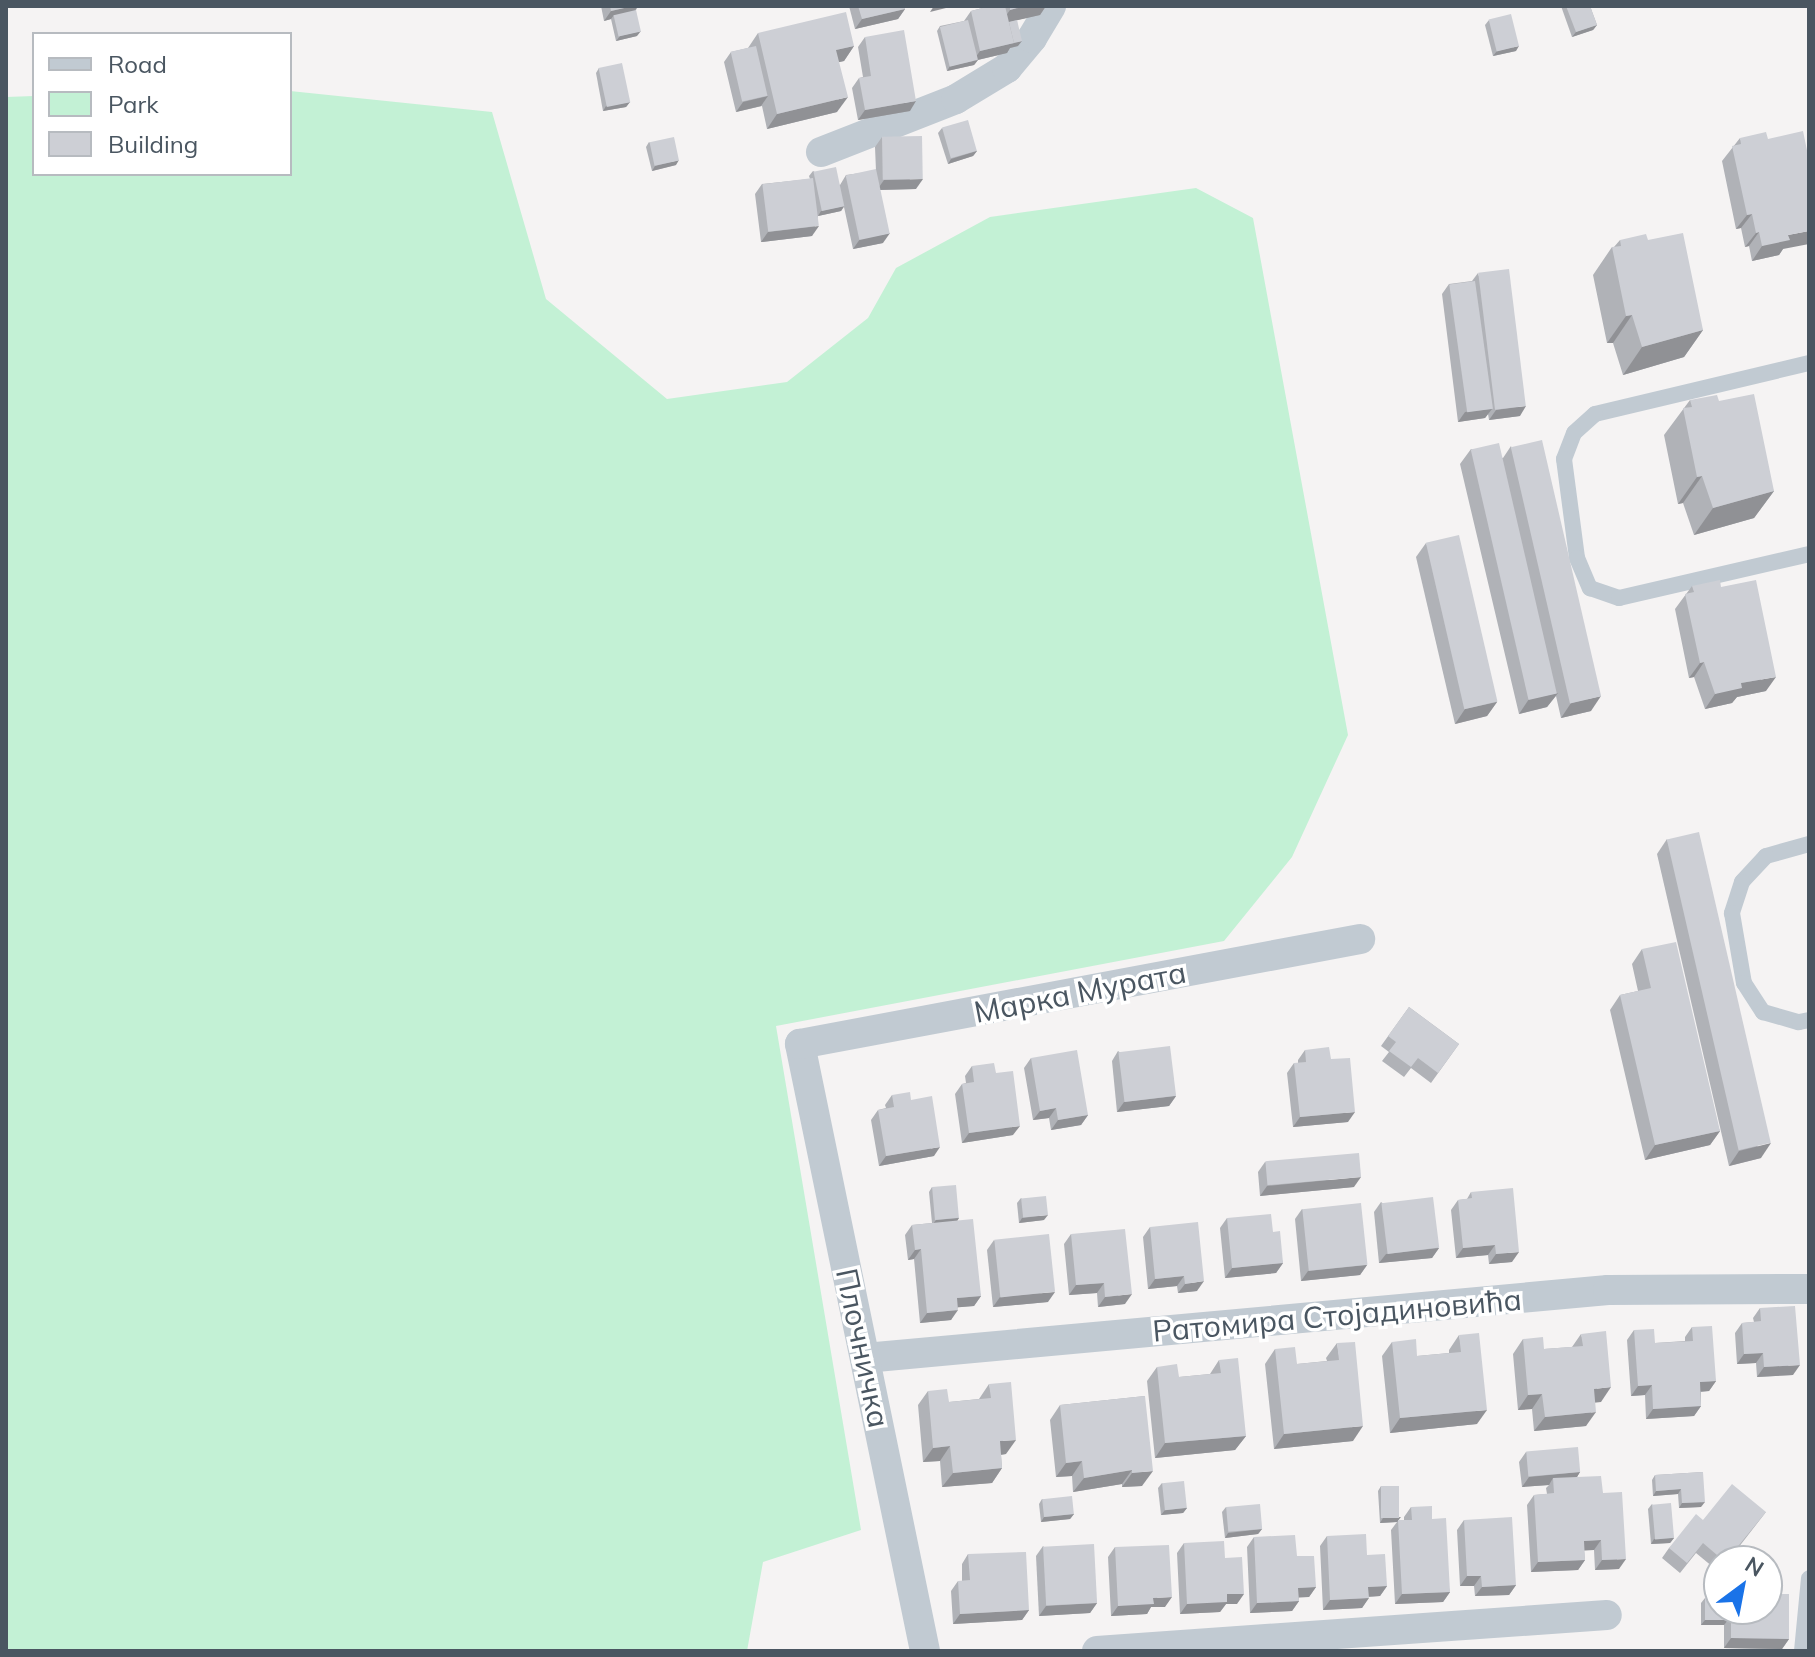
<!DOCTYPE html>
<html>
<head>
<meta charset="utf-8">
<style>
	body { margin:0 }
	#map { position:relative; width:1815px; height:1657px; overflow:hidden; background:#f5f3f3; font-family:Mulish,sans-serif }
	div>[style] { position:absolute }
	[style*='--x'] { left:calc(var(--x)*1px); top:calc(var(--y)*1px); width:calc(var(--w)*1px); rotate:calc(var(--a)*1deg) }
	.green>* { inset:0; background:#c3f1d5 }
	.lane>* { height:16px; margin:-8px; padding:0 8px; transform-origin:8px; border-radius:8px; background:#c1cad2 }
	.street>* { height:30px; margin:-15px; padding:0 15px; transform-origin:15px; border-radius:15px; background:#c1cad2 }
	.wall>* { inset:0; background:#b0b2b7 }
	.shaded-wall>* { inset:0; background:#909195 }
	.building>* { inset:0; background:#cdcfd5; transform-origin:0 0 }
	span { translate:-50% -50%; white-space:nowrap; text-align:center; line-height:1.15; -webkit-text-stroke:7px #fff; paint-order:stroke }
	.street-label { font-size:30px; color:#4a5661 }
	.frame { position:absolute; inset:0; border:8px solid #4a5661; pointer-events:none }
	.legend { position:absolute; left:32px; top:32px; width:260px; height:144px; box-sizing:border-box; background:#fff; border:2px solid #b7bbc0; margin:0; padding:10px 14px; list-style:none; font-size:24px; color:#4a5661 }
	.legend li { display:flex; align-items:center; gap:16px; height:40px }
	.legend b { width:40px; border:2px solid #b7bbc0 }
	.north { position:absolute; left:1703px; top:1545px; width:80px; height:80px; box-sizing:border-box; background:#fff; border:2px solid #b7bbc0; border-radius:50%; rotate:32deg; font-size:22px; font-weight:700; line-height:32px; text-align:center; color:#4a5661 }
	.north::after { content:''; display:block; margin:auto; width:28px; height:36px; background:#1a73e8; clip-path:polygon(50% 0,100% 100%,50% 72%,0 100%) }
</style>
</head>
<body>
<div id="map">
	<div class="green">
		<i style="clip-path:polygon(290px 91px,492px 112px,546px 299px,667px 399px,787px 382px,868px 318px,896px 268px,990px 217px,1196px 188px,1253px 218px,1348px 735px,1292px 857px,1224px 941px,776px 1026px,861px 1530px,763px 1562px,747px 1651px,6px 1651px,6px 97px,34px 96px,34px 174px,290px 174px)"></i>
	</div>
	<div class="lane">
		<i style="--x:1809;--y:363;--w:220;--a:166.6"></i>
		<i style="--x:1595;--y:414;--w:28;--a:138"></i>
		<i style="--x:1574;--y:433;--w:28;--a:111"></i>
		<i style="--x:1564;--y:459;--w:100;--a:82.5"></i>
		<i style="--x:1577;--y:558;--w:33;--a:67"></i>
		<i style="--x:1590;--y:588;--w:31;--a:19"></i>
		<i style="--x:1619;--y:598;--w:195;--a:-13"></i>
		<i style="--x:1809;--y:844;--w:45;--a:164.4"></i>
		<i style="--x:1766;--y:856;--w:35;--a:133"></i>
		<i style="--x:1742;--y:882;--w:33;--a:108"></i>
		<i style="--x:1732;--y:913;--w:71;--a:80.3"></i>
		<i style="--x:1744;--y:983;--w:35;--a:57"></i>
		<i style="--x:1763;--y:1012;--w:37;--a:16"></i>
		<i style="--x:1799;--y:1022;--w:10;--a:-11"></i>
		<i style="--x:1802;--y:1651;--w:73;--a:-84.5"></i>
	</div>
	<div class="street">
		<i style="--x:821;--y:152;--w:145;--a:-21.4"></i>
		<i style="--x:956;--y:99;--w:60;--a:-31.3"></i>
		<i style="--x:1007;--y:68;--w:39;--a:-50"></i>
		<i style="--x:1032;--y:38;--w:37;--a:-59"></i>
		<i style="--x:865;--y:1358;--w:746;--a:-5.23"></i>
		<i style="--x:1608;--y:1290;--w:201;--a:-0.3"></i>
		<i style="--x:925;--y:1651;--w:620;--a:-101.64"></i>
		<i style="--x:800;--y:1044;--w:570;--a:-10.62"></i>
		<i style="--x:1097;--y:1651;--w:511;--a:-4.04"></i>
	</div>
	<div class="wall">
		<i style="clip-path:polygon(601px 6px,638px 6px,636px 10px,637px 36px,616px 41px,611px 19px,604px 21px)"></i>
		<i style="clip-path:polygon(849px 6px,904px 6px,905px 9px,898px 19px,855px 29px)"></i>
		<i style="clip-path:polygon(990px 6px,1046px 6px,1040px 15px,1017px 20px,1018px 46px,1010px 48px,1007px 53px,978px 60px,974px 65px,947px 71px,937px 31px,940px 26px,964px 21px,971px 11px)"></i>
		<i style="clip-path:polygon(1561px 6px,1590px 6px,1597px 25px,1593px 30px,1572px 37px)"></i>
		<i style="clip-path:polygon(1489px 20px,1516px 51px,1493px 56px,1485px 25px)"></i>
		<i style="clip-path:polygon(758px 33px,854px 46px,844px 61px,839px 62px,837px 112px,767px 129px,762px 106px,736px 112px,724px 62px,731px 52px,748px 48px)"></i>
		<i style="clip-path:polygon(865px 37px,910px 111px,858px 120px,852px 88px,859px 78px,863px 77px,858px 47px)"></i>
		<i style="clip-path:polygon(599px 68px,630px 102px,626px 107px,603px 111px,596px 73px)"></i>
		<i style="clip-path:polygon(942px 128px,977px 151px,973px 156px,948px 164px,938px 133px)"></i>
		<i style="clip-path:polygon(882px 137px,916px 189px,880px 190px,883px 243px,853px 249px,844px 207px,841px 211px,818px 216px,812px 236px,761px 242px,755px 194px,762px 184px,810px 179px,809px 176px,813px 171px,840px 185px,846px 175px,876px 171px,875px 147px)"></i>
		<i style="clip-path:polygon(1740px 138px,1783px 249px,1779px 255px,1752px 261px,1749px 246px,1745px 247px,1741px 228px,1736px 229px,1722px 161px)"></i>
		<i style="clip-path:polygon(649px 142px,676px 165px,652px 171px,646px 147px)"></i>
		<i style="clip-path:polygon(1620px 240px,1648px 240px,1703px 330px,1684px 357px,1623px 375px,1613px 343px,1607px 343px,1593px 275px,1612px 247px,1614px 247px)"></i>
		<i style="clip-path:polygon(1478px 273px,1520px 416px,1489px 420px,1488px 414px,1485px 418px,1458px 422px,1442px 294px,1449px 284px,1472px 281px)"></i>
		<i style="clip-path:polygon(1690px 400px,1719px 401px,1774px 491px,1754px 518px,1694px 535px,1683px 503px,1678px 504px,1664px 435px)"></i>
		<i style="clip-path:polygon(1511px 446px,1591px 711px,1561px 718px,1556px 696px,1547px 707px,1519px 714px,1460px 464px,1471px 449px,1503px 458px)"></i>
		<i style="clip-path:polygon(1426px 543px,1497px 702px,1487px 716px,1455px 724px,1416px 557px)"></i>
		<i style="clip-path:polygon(1692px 586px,1721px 587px,1766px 691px,1737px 697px,1732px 703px,1705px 709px,1694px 677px,1689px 678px,1675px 609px)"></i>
		<i style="clip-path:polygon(1667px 839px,1761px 1158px,1729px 1166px,1657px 854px)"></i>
		<i style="clip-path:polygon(1642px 949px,1720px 1131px,1710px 1145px,1645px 1160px,1610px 1010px,1620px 995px,1638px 991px,1632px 964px)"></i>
		<i style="clip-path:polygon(1409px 1007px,1459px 1044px,1431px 1083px,1411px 1068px,1404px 1077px,1382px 1061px,1389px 1052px,1381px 1046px)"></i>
		<i style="clip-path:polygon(1305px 1050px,1331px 1059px,1348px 1122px,1293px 1127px,1287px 1073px,1294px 1063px,1298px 1063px,1298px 1060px)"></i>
		<i style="clip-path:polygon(1118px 1051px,1176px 1096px,1169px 1106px,1117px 1112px,1112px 1061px)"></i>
		<i style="clip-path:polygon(1031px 1058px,1088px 1115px,1081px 1125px,1051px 1130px,1049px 1118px,1033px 1120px,1024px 1068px)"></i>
		<i style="clip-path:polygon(972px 1066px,996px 1073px,1013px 1135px,962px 1143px,955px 1094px,962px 1084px,966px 1083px,965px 1076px)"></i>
		<i style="clip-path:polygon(892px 1095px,911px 1100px,934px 1156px,879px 1166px,871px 1120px,878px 1110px,886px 1108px,885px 1105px)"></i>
		<i style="clip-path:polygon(1265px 1162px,1354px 1187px,1260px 1196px,1258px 1172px)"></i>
		<i style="clip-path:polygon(932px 1187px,959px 1218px,957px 1220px,981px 1296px,974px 1306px,958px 1307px,951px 1320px,920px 1323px,914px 1259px,908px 1260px,905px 1235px,912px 1225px,932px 1223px,929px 1192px)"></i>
		<i style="clip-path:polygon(1471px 1192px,1512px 1262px,1489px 1264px,1488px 1255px,1456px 1258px,1451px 1210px,1458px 1200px,1467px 1199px)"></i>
		<i style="clip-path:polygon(1021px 1198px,1044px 1220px,1019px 1223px,1017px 1203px)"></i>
		<i style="clip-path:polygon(1381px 1202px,1439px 1248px,1432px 1258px,1379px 1263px,1374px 1212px)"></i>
		<i style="clip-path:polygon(1302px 1209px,1367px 1265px,1360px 1275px,1301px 1281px,1295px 1219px)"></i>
		<i style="clip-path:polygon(1227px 1218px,1273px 1232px,1283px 1263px,1276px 1273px,1225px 1278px,1220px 1228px)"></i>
		<i style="clip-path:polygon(1150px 1227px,1197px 1291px,1178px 1293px,1177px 1286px,1148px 1289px,1143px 1237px)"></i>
		<i style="clip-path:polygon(1071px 1234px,1125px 1304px,1098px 1307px,1097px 1293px,1069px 1295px,1064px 1244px)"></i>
		<i style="clip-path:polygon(994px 1240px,1048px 1302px,993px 1307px,987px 1250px)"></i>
		<i style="clip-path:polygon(1760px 1308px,1793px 1375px,1757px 1377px,1756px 1363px,1737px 1364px,1735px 1333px,1742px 1323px,1754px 1322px,1753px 1318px)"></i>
		<i style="clip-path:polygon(1692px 1327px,1716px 1381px,1709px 1391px,1701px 1392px,1701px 1406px,1694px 1416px,1646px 1419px,1645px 1395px,1631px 1396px,1627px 1340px,1634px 1330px,1655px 1343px,1685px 1341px,1685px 1337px)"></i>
		<i style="clip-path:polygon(1581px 1334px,1601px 1402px,1595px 1402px,1586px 1426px,1534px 1431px,1532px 1409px,1518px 1410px,1513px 1354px,1523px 1339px,1544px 1349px,1572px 1347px)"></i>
		<i style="clip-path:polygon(1459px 1335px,1477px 1424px,1390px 1433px,1382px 1356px,1392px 1342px,1417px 1356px,1449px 1353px,1449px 1350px)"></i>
		<i style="clip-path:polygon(1337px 1343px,1353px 1441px,1274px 1449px,1265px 1364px,1275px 1349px,1297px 1364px,1327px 1361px,1326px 1358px)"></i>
		<i style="clip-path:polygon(1219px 1360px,1246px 1436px,1235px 1450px,1155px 1458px,1147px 1381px,1157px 1367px,1179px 1377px,1210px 1374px)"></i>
		<i style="clip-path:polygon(989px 1384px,1006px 1454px,1001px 1455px,1002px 1468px,992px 1483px,942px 1487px,940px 1461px,923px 1462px,918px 1405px,928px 1391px,949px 1402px,979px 1399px)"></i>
		<i style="clip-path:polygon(1145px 1396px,1142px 1486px,1122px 1487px,1122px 1484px,1073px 1492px,1072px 1476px,1056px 1477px,1050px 1420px,1060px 1405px)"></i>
		<i style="clip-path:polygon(1526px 1452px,1580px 1472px,1577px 1477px,1603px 1493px,1619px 1569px,1595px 1570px,1594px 1550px,1584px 1550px,1585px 1560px,1578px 1570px,1531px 1572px,1527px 1505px,1534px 1495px,1547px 1494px,1546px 1488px,1549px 1485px,1522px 1487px,1519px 1462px)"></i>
		<i style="clip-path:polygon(1703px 1472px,1701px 1507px,1679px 1508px,1678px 1494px,1653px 1496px,1652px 1480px,1655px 1475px)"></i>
		<i style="clip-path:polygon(1162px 1483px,1187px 1508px,1183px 1513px,1161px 1515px,1158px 1488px)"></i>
		<i style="clip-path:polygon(1381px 1486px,1399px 1520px,1404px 1520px,1404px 1517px,1411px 1507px,1432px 1519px,1450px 1592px,1443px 1602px,1395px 1604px,1391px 1530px,1397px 1522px,1380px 1523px,1378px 1491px)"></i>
		<i style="clip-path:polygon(1042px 1499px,1074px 1514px,1070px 1519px,1041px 1522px,1039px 1504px)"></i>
		<i style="clip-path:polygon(1652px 1504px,1674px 1538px,1670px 1543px,1651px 1544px,1648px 1509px)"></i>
		<i style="clip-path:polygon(1226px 1507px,1262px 1529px,1258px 1534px,1225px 1538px,1222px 1512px)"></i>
		<i style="clip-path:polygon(1766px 1512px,1728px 1561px,1719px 1561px,1719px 1572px,1696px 1553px,1680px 1573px,1662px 1558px,1669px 1548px,1703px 1520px)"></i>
		<i style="clip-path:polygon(1464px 1520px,1516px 1585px,1509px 1595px,1475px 1596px,1474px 1586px,1460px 1586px,1457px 1530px)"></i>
		<i style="clip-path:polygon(1327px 1536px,1367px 1555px,1387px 1586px,1380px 1596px,1369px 1597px,1362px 1608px,1323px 1610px,1320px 1546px)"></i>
		<i style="clip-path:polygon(1254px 1537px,1297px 1556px,1316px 1587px,1309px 1597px,1299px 1597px,1299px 1601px,1292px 1611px,1250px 1613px,1247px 1547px)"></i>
		<i style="clip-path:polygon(1184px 1543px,1225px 1558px,1237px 1604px,1226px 1604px,1220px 1612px,1180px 1614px,1177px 1553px)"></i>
		<i style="clip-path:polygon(1043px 1546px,1097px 1603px,1090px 1613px,1039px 1616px,1036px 1556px)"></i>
		<i style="clip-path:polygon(1115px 1547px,1165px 1607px,1151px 1607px,1147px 1614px,1111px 1616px,1108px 1557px)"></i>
		<i style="clip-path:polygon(968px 1554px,1029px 1610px,1022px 1620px,953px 1624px,951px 1591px,958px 1581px,962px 1581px,962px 1564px)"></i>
		<i style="clip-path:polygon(1705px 1598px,1719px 1609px,1767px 1609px,1789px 1639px,1782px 1649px,1724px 1648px,1724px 1625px,1701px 1625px,1701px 1603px)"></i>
	</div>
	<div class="shaded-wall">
		<i style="clip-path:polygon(633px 6px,638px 6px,632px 15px,614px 15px,611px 19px,604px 21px,611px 11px)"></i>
		<i style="clip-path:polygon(934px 6px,954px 6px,930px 12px)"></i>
		<i style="clip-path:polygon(1025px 6px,1046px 6px,1040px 15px,1000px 24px,1010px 10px)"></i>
		<i style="clip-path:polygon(905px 9px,898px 19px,855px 29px,862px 19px)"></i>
		<i style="clip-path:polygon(1597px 25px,1593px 30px,1572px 37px,1576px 32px)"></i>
		<i style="clip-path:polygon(641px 31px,637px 36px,616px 41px,620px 36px)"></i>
		<i style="clip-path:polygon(1022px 41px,1018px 46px,1010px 48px,1007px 53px,973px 61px,980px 51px)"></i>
		<i style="clip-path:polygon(854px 46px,844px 61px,826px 65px,836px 50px)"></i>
		<i style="clip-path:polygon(1519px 46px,1516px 51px,1493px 56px,1497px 51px)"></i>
		<i style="clip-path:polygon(978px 60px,974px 65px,947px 71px,950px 66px)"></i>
		<i style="clip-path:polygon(768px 96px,761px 106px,736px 112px,743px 102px)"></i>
		<i style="clip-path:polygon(848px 97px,837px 112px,767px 129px,777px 114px)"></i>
		<i style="clip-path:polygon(916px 101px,910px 111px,858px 120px,865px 110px)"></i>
		<i style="clip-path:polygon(630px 102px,626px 107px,603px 111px,606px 106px)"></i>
		<i style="clip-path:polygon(977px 151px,973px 156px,948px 164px,951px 159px)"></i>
		<i style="clip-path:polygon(679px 160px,676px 165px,652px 171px,655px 166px)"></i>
		<i style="clip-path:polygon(923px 179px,916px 189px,877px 190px,884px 180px)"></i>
		<i style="clip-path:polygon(844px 206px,841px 211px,818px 216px,821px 211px)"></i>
		<i style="clip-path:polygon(1752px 214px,1741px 228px,1736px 229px,1747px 215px)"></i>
		<i style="clip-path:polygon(819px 226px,812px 236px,761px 242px,768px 232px)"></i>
		<i style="clip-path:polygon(1809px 231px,1809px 244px,1783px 249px,1779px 255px,1752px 261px,1762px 246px,1788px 235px)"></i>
		<i style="clip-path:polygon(1759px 232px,1749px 246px,1745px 247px,1756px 233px)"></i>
		<i style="clip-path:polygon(890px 233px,883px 243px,853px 249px,860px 239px)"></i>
		<i style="clip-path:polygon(1632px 315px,1613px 343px,1607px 343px,1626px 316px)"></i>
		<i style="clip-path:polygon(1703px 330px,1684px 357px,1623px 375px,1642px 347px)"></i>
		<i style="clip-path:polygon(1526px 406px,1520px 416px,1489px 420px,1496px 410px)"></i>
		<i style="clip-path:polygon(1492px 409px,1485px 418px,1458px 422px,1465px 412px)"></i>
		<i style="clip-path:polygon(1702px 476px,1683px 503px,1678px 504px,1697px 477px)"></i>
		<i style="clip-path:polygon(1774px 491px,1754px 518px,1694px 535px,1713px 508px)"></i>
		<i style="clip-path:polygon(1704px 662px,1694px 677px,1689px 678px,1700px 663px)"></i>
		<i style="clip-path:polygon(1776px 677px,1766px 691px,1737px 697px,1732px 703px,1705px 709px,1715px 694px,1741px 683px)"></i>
		<i style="clip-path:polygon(1558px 693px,1547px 707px,1519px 714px,1529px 699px)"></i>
		<i style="clip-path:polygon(1601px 696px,1591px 711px,1561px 718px,1571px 703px)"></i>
		<i style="clip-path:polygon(1497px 702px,1487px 716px,1455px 724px,1465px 709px)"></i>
		<i style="clip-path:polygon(1176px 1096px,1169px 1106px,1117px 1112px,1124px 1102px)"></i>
		<i style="clip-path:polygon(1056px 1108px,1049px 1118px,1033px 1120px,1040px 1111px)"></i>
		<i style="clip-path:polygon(1355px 1112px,1348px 1122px,1293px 1127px,1300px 1117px)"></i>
		<i style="clip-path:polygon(1088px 1115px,1081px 1125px,1051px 1130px,1058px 1120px)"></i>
		<i style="clip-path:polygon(1020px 1126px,1013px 1135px,962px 1143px,969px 1133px)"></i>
		<i style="clip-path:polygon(1720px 1131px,1710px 1145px,1645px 1160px,1655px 1145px)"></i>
		<i style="clip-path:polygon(1771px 1143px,1761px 1158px,1729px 1166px,1739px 1151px)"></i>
		<i style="clip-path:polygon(940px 1147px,934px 1156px,879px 1166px,886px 1156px)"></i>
		<i style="clip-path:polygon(1361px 1177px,1354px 1187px,1260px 1196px,1267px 1186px)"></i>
		<i style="clip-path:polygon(1048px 1215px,1044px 1220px,1019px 1223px,1022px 1218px)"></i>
		<i style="clip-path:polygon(959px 1218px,956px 1223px,932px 1225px,936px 1220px)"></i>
		<i style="clip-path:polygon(1495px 1245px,1488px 1255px,1456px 1258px,1463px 1248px)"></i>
		<i style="clip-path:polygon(1439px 1248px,1432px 1258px,1379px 1263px,1386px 1254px)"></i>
		<i style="clip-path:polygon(921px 1249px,914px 1259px,908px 1260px,915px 1250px)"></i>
		<i style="clip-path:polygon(1519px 1252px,1512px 1262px,1489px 1264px,1496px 1254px)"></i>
		<i style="clip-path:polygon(1283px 1263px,1276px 1273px,1225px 1278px,1232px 1268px)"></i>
		<i style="clip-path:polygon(1367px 1265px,1360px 1275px,1301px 1281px,1308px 1271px)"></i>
		<i style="clip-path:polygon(1184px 1276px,1177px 1286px,1148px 1289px,1155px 1279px)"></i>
		<i style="clip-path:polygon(1204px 1281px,1197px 1291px,1178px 1293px,1185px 1284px)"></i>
		<i style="clip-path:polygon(1104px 1283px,1097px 1293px,1069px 1295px,1076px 1285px)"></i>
		<i style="clip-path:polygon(1055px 1292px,1048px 1302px,993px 1307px,1000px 1297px)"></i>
		<i style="clip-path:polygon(1132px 1294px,1125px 1304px,1098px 1307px,1105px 1297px)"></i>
		<i style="clip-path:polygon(981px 1296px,974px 1306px,950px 1308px,957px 1298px)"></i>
		<i style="clip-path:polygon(958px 1310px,951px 1320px,920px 1323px,927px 1313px)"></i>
		<i style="clip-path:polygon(1763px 1353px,1756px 1363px,1737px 1364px,1744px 1354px)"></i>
		<i style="clip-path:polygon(1800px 1365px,1793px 1375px,1757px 1377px,1764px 1367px)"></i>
		<i style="clip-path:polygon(1716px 1381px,1709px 1391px,1693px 1392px,1700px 1382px)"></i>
		<i style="clip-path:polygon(1652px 1385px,1645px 1395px,1631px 1396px,1638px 1386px)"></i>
		<i style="clip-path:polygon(1611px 1387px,1601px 1402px,1583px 1404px,1594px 1389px)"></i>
		<i style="clip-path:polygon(1542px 1394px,1532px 1409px,1518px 1410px,1528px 1395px)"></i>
		<i style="clip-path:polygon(1701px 1406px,1694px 1416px,1646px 1419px,1653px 1409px)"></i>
		<i style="clip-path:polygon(1487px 1410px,1477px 1424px,1390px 1433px,1400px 1418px)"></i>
		<i style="clip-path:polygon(1596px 1412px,1586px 1426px,1534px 1431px,1545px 1417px)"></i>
		<i style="clip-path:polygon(1363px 1426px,1353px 1441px,1274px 1449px,1284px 1434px)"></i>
		<i style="clip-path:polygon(1246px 1436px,1235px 1450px,1155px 1458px,1165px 1443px)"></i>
		<i style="clip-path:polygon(1016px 1440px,1006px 1454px,989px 1456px,1000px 1441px)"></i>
		<i style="clip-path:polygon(950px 1446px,940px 1461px,923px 1462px,933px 1448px)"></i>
		<i style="clip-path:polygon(1082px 1461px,1072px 1476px,1056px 1477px,1066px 1463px)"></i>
		<i style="clip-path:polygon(1002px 1468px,992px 1483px,942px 1487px,953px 1473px)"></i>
		<i style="clip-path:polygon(1132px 1470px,1122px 1484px,1073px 1492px,1084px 1478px)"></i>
		<i style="clip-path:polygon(1153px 1471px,1142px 1486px,1122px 1487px,1132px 1473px)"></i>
		<i style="clip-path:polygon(1580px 1472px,1574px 1482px,1553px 1478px,1549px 1485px,1522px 1487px,1529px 1477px)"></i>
		<i style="clip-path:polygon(1681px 1489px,1678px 1494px,1653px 1496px,1656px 1491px)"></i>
		<i style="clip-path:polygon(1705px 1502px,1701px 1507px,1679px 1508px,1682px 1503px)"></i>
		<i style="clip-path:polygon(1187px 1508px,1183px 1513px,1161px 1515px,1165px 1510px)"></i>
		<i style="clip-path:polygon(1074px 1514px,1070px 1519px,1041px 1522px,1044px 1517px)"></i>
		<i style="clip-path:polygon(1401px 1517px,1397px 1522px,1380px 1523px,1383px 1518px)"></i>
		<i style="clip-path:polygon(1262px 1529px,1258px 1534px,1225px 1538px,1228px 1533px)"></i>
		<i style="clip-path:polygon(1674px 1538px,1670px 1543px,1651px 1544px,1654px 1539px)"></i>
		<i style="clip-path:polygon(1601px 1540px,1594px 1550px,1577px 1551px,1584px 1541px)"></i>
		<i style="clip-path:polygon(1626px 1559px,1619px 1569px,1595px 1570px,1602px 1560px)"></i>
		<i style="clip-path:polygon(1585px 1560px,1578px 1570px,1531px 1572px,1538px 1562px)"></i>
		<i style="clip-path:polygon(1467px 1576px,1481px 1576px,1474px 1586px,1460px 1586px)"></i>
		<i style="clip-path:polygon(1516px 1585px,1509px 1595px,1475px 1596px,1482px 1587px)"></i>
		<i style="clip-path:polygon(1387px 1586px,1380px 1596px,1361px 1597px,1368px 1587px)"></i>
		<i style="clip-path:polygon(1316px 1587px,1309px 1597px,1291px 1598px,1298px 1588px)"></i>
		<i style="clip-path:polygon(1450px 1592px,1443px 1602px,1395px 1604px,1402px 1594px)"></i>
		<i style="clip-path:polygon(1227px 1594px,1244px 1594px,1237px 1604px,1226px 1604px,1220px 1612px,1180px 1614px,1187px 1604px)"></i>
		<i style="clip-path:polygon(1172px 1597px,1165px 1607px,1151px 1607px,1147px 1614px,1111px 1616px,1118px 1606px,1153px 1598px)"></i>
		<i style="clip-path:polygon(1369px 1598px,1362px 1608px,1323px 1610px,1330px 1600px)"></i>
		<i style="clip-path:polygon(1299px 1601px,1292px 1611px,1250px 1613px,1257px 1603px)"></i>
		<i style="clip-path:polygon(1097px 1603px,1090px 1613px,1039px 1616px,1046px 1606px)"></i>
		<i style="clip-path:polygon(1029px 1610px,1022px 1620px,953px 1624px,960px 1614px)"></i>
		<i style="clip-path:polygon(1705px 1620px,1728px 1620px,1724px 1625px,1701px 1625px)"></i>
		<i style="clip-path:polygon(1731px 1638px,1789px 1639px,1782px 1649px,1724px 1648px)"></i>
	</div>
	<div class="building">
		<i style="clip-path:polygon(610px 6px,633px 6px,611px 11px)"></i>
		<i style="clip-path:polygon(858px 6px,904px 6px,905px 9px,862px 19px)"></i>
		<i style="clip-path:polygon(990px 6px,1005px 6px,1014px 43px,980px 51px,971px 11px)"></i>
		<i style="clip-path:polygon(1010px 6px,1025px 6px,1010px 10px)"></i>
		<i style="clip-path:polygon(1566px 6px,1590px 6px,1597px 25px,1576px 32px)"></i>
		<i style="left:636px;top:10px;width:22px;height:23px;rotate:77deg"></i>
		<i style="clip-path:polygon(846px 12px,854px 46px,836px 50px,848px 97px,777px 114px,758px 33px)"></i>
		<i style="left:1511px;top:14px;width:33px;height:23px;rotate:76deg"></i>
		<i style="left:968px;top:20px;width:41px;height:29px;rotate:76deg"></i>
		<i style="clip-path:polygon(1017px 20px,1022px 41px,1009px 44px,1014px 43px,1009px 22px)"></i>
		<i style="clip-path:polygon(904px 30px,916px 101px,865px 110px,859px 78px,871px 76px,865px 37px)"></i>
		<i style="left:756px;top:46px;width:51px;height:26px;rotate:77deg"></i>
		<i style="left:622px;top:63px;width:40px;height:24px;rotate:78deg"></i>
		<i style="left:968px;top:120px;width:32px;height:27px;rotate:74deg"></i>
		<i style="clip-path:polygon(1803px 131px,1809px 160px,1809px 231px,1788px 235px,1790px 240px,1762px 246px,1759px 232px,1756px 233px,1752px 214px,1747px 215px,1732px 146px,1741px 144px,1740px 138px,1766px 132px,1768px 139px)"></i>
		<i style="left:922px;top:136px;width:43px;height:40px;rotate:89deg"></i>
		<i style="left:674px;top:137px;width:24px;height:25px;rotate:78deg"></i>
		<i style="left:836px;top:167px;width:40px;height:23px;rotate:78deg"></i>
		<i style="left:876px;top:169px;width:66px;height:31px;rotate:78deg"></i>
		<i style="left:813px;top:178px;width:48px;height:51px;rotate:83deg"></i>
		<i style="clip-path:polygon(1683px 233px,1703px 330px,1642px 347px,1632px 315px,1626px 316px,1612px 247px,1621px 246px,1620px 240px,1646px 234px,1648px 240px)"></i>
		<i style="left:1509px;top:269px;width:138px;height:31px;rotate:83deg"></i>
		<i style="left:1475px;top:281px;width:129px;height:26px;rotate:82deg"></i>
		<i style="clip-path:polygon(1754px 394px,1774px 491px,1713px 508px,1702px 476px,1697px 477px,1683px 408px,1692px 407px,1690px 400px,1717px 395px,1719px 401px)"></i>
		<i style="left:1542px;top:440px;width:263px;height:32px;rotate:77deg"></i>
		<i style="left:1499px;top:443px;width:257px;height:29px;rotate:77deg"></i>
		<i style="left:1459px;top:535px;width:171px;height:34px;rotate:77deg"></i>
		<i style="clip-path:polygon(1720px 580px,1721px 587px,1756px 580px,1776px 677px,1741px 683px,1742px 688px,1715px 694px,1704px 662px,1700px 663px,1685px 594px,1694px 592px,1692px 586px)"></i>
		<i style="left:1699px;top:832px;width:319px;height:33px;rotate:77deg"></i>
		<i style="clip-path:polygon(1676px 942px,1720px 1131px,1655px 1145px,1620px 995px,1651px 988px,1642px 949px)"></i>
		<i style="clip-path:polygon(1409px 1007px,1459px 1044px,1438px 1073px,1418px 1058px,1411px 1067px,1389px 1051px,1396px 1042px,1388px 1036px)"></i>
		<i style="left:1170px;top:1046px;width:50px;height:52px;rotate:83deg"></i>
		<i style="clip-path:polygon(1329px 1047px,1331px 1059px,1350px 1058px,1355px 1112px,1300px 1117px,1294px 1063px,1306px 1062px,1305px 1050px)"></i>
		<i style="clip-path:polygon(1077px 1050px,1088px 1115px,1058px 1120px,1056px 1108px,1040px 1111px,1031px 1058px)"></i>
		<i style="clip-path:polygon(994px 1063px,996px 1073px,1013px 1071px,1020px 1126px,969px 1133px,962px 1084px,974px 1082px,972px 1066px)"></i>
		<i style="clip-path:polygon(910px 1092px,911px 1100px,932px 1096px,940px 1147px,886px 1156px,878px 1110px,894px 1107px,892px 1095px)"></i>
		<i style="left:1359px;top:1153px;width:24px;height:94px;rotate:85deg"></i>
		<i style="left:956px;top:1185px;width:33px;height:24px;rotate:85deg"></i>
		<i style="clip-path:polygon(1513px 1188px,1519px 1252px,1496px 1254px,1495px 1245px,1463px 1248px,1458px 1200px,1472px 1198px,1471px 1192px)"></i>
		<i style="left:1046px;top:1196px;width:19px;height:25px;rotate:84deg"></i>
		<i style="left:1433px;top:1197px;width:51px;height:52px;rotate:83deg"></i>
		<i style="left:1361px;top:1203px;width:62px;height:59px;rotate:84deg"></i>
		<i style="clip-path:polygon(1271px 1214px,1273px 1232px,1280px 1231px,1283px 1263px,1232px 1268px,1227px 1218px)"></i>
		<i style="clip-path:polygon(973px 1219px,981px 1296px,957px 1298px,958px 1310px,927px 1313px,921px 1249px,915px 1250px,912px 1225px)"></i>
		<i style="clip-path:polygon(1198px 1222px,1204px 1281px,1185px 1284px,1184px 1276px,1155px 1279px,1150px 1227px)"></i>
		<i style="clip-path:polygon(1125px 1229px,1132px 1294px,1105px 1297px,1104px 1283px,1076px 1285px,1071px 1234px)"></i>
		<i style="left:1049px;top:1234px;width:58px;height:55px;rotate:84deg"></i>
		<i style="clip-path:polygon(1795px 1306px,1800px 1365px,1764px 1367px,1763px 1353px,1744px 1354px,1742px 1323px,1761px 1321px,1760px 1308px)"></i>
		<i style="clip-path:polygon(1712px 1326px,1716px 1381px,1700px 1382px,1701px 1406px,1653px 1409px,1652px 1385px,1638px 1386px,1634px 1330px,1654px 1329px,1655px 1343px,1693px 1341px,1692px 1327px)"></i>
		<i style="clip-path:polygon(1606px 1331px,1611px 1387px,1594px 1389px,1596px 1412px,1545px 1417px,1542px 1394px,1528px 1395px,1523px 1339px,1543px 1337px,1544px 1349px,1583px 1346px,1581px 1334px)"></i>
		<i style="clip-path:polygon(1479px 1333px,1487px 1410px,1400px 1418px,1392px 1342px,1416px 1339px,1417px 1356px,1461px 1352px,1459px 1335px)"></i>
		<i style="clip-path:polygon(1355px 1342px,1363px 1426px,1284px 1434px,1275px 1349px,1295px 1347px,1297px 1364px,1339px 1360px,1337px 1343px)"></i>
		<i style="clip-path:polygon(1238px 1358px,1246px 1436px,1165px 1443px,1157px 1367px,1177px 1364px,1179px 1377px,1221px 1373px,1219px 1360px)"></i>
		<i style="clip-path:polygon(1011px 1382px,1016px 1440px,1000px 1441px,1002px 1468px,953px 1473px,950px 1446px,933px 1448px,928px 1391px,947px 1389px,949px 1402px,991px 1398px,989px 1384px)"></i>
		<i style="clip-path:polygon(1145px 1396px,1153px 1471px,1132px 1473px,1132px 1470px,1084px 1478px,1082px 1461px,1066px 1463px,1060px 1405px)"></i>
		<i style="left:1578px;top:1447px;width:25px;height:52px;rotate:85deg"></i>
		<i style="clip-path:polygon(1703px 1472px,1705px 1502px,1682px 1503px,1681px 1489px,1656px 1491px,1655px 1475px)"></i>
		<i style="clip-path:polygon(1601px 1476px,1603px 1493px,1622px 1492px,1626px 1559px,1602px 1560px,1601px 1540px,1584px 1541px,1585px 1560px,1538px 1562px,1534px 1495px,1554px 1493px,1553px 1478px)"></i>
		<i style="left:1184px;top:1481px;width:27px;height:22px;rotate:84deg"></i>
		<i style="clip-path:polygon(1732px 1484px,1766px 1512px,1726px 1561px,1724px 1561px,1703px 1543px,1687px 1563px,1669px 1548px,1696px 1514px,1703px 1520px)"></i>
		<i style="left:1381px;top:1486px;width:18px;height:32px"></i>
		<i style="left:1072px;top:1496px;width:18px;height:30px;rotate:84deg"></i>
		<i style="left:1671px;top:1503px;width:35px;height:19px;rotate:85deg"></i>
		<i style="left:1260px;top:1504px;width:25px;height:34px;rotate:85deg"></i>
		<i style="clip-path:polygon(1432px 1506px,1432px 1519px,1446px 1518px,1450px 1592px,1402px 1594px,1398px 1520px,1412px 1520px,1411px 1507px)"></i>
		<i style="clip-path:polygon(1512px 1517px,1516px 1585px,1482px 1587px,1481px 1576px,1467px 1576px,1464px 1520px)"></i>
		<i style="clip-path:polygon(1366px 1534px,1367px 1555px,1385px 1554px,1387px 1586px,1368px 1587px,1369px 1598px,1330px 1600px,1327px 1536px)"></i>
		<i style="clip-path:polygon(1295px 1535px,1297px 1556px,1314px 1556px,1316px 1587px,1298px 1588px,1299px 1601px,1257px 1603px,1254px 1537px)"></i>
		<i style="clip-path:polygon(1224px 1541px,1225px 1558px,1242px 1557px,1244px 1594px,1227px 1594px,1227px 1602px,1187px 1604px,1184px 1543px)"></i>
		<i style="left:1094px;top:1544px;width:59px;height:51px;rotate:87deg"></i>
		<i style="clip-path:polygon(1169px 1545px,1172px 1597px,1153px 1598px,1154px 1604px,1118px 1606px,1115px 1547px)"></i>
		<i style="clip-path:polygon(1026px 1552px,1029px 1610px,960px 1614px,958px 1581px,970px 1580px,968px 1554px)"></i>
		<i style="clip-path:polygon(1767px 1594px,1789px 1594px,1789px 1639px,1731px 1638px,1731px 1609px,1767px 1609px)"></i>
		<i style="clip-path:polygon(1705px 1598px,1719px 1598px,1719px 1609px,1728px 1609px,1728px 1620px,1705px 1620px)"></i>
	</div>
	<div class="street-label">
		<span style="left:1080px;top:992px;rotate:-11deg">Марка Мурата</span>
		<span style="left:1337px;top:1315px;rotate:-5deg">Ратомира Стојадиновића</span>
		<span style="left:863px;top:1348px;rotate:78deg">Плочничка</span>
	</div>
	<div class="frame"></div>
	<ul class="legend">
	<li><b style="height:10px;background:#c1cad2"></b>Road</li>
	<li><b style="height:22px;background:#c3f1d5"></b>Park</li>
	<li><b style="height:22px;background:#cdcfd5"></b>Building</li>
	</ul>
	<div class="north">N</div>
</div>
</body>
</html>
